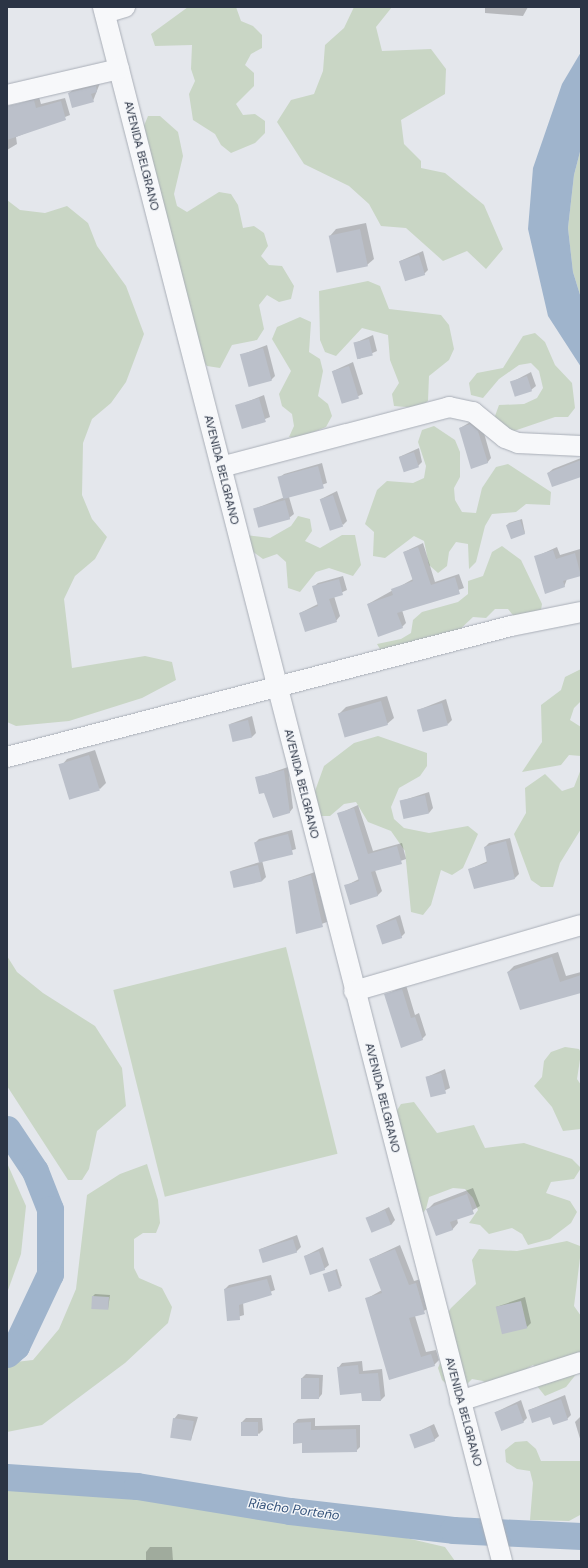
<!DOCTYPE html>
<html>
<head>
<meta charset="utf-8">
<style>
	body { margin:0 }
	#map { position:relative; width:588px; height:1568px; overflow:hidden; background:#e4e7ec; font-family:"DM Sans",sans-serif }
	div>[style] { position:absolute }
	[style*='--x'] { left:calc(var(--x)*1px); top:calc(var(--y)*1px); width:calc(var(--w)*1px); rotate:calc(var(--a)*1deg) }
	.green>* { inset:0; background:#c9d6c5; transform-origin:0 0 }
	.water>* { inset:0; background:#9fb4cc }
	.shadow>* { inset:0; background:#0003 }
	.river>* { height:27px; margin:-13.5px; padding:0 13.5px; transform-origin:13.5px; border-radius:13.5px; background:#9fb4cc }
	.building>* { inset:0; background:#bbc0ca; transform-origin:0 0 }
	.roads { filter:drop-shadow(0 0 1px #a9aeb7) drop-shadow(0 0 1px #a9aeb7) }
	.minor>* { height:20px; margin:-10px; padding:0 10px; transform-origin:10px; border-radius:10px; background:#f7f8fa }
	span { translate:-50% -50%; white-space:nowrap; text-align:center; line-height:1.15; -webkit-text-stroke:3px #f4f6f9; paint-order:stroke }
	.street-label { font-size:12px; color:#2b3445 }
	.water-label { font-size:13px; color:#34527a; font-style:italic }
	.frame { position:absolute; inset:0; border:8px solid #2b3445; pointer-events:none }
</style>
</head>
<body>
<div id="map">
	<div class="green">
		<i style="clip-path:polygon(188px 7px,236px 7px,241px 21px,253px 26px,262px 35px,262px 48px,251px 54px,245px 65px,254px 73px,254px 86px,236px 104px,243px 115px,255px 114px,265px 121px,265px 133px,255px 143px,231px 153px,221px 145px,215px 134px,193px 120px,189px 94px,195px 81px,191px 69px,192px 45px,155px 46px,151px 34px)"></i>
		<i style="clip-path:polygon(354px 7px,392px 7px,376px 27px,382px 51px,431px 49px,446px 69px,445px 94px,401px 120px,404px 144px,421px 161px,421px 168px,445px 173px,484px 205px,503px 249px,486px 269px,467px 251px,443px 261px,406px 228px,381px 226px,369px 204px,349px 186px,304px 164px,277px 122px,291px 100px,314px 94px,323px 71px,325px 45px,344px 28px)"></i>
		<i style="clip-path:polygon(148px 116px,160px 116px,178px 132px,183px 156px,174px 194px,177px 206px,187px 212px,219px 192px,231px 194px,238px 205px,243px 228px,254px 226px,264px 233px,268px 246px,261px 256px,269px 265px,282px 266px,294px 286px,291px 299px,279px 302px,267px 295px,259px 305px,264px 329px,257px 340px,232px 345px,220px 368px,207px 366px,199px 355px,143px 128px)"></i>
		<i style="clip-path:polygon(581px 148px,581px 298px,573px 272px,568px 228px,574px 175px)"></i>
		<i style="clip-path:polygon(7px 200px,20px 210px,45px 213px,67px 206px,88px 223px,97px 246px,126px 286px,144px 334px,126px 382px,111px 403px,92px 419px,83px 443px,82px 495px,92px 519px,107px 537px,95px 559px,75px 576px,64px 599px,72px 668px,145px 656px,172px 662px,176px 680px,142px 698px,69px 721px,16px 726px,7px 722px)"></i>
		<i style="clip-path:polygon(368px 281px,380px 286px,389px 309px,441px 315px,449px 325px,454px 349px,449px 360px,429px 376px,428px 401px,418px 408px,394px 406px,392px 394px,399px 383px,390px 360px,388px 335px,362px 328px,336px 356px,325px 352px,320px 340px,319px 291px)"></i>
		<i style="clip-path:polygon(300px 317px,311px 322px,309px 352px,320px 359px,323px 371px,318px 396px,328px 404px,332px 416px,326px 427px,301px 437px,289px 437px,294px 426px,292px 414px,282px 406px,279px 394px,291px 371px,272px 339px,277px 327px)"></i>
		<i style="clip-path:polygon(535px 333px,545px 342px,555px 365px,572px 383px,575px 408px,568px 417px,555px 417px,508px 433px,497px 428px,495px 416px,499px 405px,524px 404px,537px 398px,543px 388px,539px 371px,531px 363px,519px 365px,499px 379px,483px 398px,471px 395px,469px 383px,477px 373px,503px 368px,523px 336px)"></i>
		<i style="clip-path:polygon(434px 426px,455px 440px,460px 452px,460px 477px,454px 488px,455px 500px,462px 512px,476px 513px,482px 488px,496px 467px,508px 464px,551px 492px,550px 505px,526px 504px,516px 512px,492px 514px,485px 526px,476px 562px,469px 569px,468px 544px,456px 542px,449px 552px,447px 566px,438px 573px,429px 565px,424px 541px,414px 536px,385px 558px,373px 556px,374px 532px,365px 524px,377px 490px,387px 481px,413px 483px,424px 478px,426px 466px,418px 442px,422px 430px)"></i>
		<i style="clip-path:polygon(298px 516px,310px 519px,312px 531px,305px 541px,320px 548px,342px 535px,355px 535px,361px 565px,353px 576px,329px 568px,316px 572px,300px 592px,288px 588px,286px 562px,277px 554px,263px 559px,252px 551px,245px 535px,270px 538px,291px 526px)"></i>
		<i style="clip-path:polygon(502px 546px,521px 560px,542px 604px,540px 616px,516px 619px,508px 609px,495px 609px,486px 618px,473px 617px,455px 634px,442px 639px,429px 636px,421px 646px,383px 654px,377px 644px,401px 639px,411px 633px,413px 620px,422px 612px,458px 602px,468px 594px,468px 581px,483px 576px,492px 552px)"></i>
		<i style="clip-path:polygon(581px 669px,581px 701px,574px 708px,570px 720px,581px 727px,581px 756px,569px 755px,561px 765px,522px 772px,542px 742px,541px 705px,561px 690px,565px 677px)"></i>
		<i style="clip-path:polygon(378px 736px,427px 753px,427px 766px,420px 776px,399px 788px,391px 807px,394px 819px,404px 828px,429px 833px,468px 826px,478px 834px,463px 868px,452px 875px,441px 870px,431px 905px,423px 915px,411px 912px,405px 851px,391px 831px,368px 822px,356px 802px,344px 804px,330px 816px,317px 816px,315px 791px,324px 766px,354px 743px)"></i>
		<i style="clip-path:polygon(581px 769px,581px 829px,560px 863px,553px 887px,541px 887px,531px 880px,514px 834px,526px 813px,525px 788px,545px 774px,562px 791px,574px 787px)"></i>
		<i style="left:286px;top:947px;width:213px;height:178px;rotate:76deg"></i>
		<i style="clip-path:polygon(7px 956px,17px 972px,43px 993px,95px 1026px,122px 1068px,126px 1106px,97px 1131px,89px 1169px,82px 1180px,68px 1180px,7px 1086px)"></i>
		<i style="clip-path:polygon(565px 1047px,579px 1049px,581px 1053px,577px 1079px,581px 1085px,581px 1129px,563px 1131px,552px 1107px,534px 1086px,542px 1077px,544px 1061px,551px 1052px)"></i>
		<i style="clip-path:polygon(414px 1102px,437px 1133px,474px 1125px,485px 1148px,524px 1143px,572px 1159px,581px 1168px,574px 1179px,551px 1182px,546px 1193px,570px 1201px,577px 1212px,571px 1223px,550px 1239px,528px 1245px,522px 1234px,512px 1228px,489px 1234px,480px 1225px,469px 1223px,478px 1210px,473px 1198px,465px 1189px,453px 1188px,429px 1197px,426px 1209px,419px 1218px,394px 1115px,401px 1104px)"></i>
		<i style="clip-path:polygon(7px 1163px,26px 1206px,21px 1254px,7px 1293px)"></i>
		<i style="clip-path:polygon(147px 1164px,158px 1200px,160px 1223px,156px 1233px,143px 1233px,134px 1239px,134px 1268px,139px 1278px,162px 1288px,172px 1307px,168px 1323px,125px 1363px,42px 1425px,7px 1432px,7px 1363px,33px 1360px,59px 1329px,76px 1289px,87px 1195px,120px 1174px)"></i>
		<i style="clip-path:polygon(567px 1241px,580px 1246px,581px 1250px,574px 1306px,581px 1316px,581px 1368px,566px 1387px,545px 1396px,537px 1386px,541px 1374px,533px 1365px,492px 1389px,483px 1381px,472px 1379px,463px 1388px,451px 1388px,442px 1380px,438px 1368px,448px 1344px,444px 1319px,451px 1308px,476px 1284px,472px 1260px,479px 1249px,517px 1251px)"></i>
		<i style="clip-path:polygon(527px 1441px,536px 1449px,541px 1461px,581px 1461px,580px 1515px,569px 1521px,530px 1520px,533px 1483px,530px 1471px,517px 1469px,506px 1462px,505px 1450px,515px 1442px)"></i>
		<i style="clip-path:polygon(7px 1488px,60px 1488px,223px 1509px,293px 1525px,372px 1530px,445px 1547px,455px 1561px,7px 1561px)"></i>
	</div>
	<div class="water">
		<i style="clip-path:polygon(581px 52px,581px 148px,574px 175px,568px 228px,573px 272px,581px 298px,581px 367px,548px 316px,528px 229px,533px 168px,562px 84px)"></i>
	</div>
	<div class="shadow">
		<i style="clip-path:polygon(485px 7px,528px 7px,523px 16px,485px 13px)"></i>
		<i style="clip-path:polygon(100px 83px,93px 101px,69px 93px,74px 89px)"></i>
		<i style="clip-path:polygon(39px 97px,41px 104px,65px 98px,70px 115px,16px 137px,17px 144px,7px 150px,7px 116px,12px 106px)"></i>
		<i style="clip-path:polygon(366px 223px,374px 259px,367px 265px,330px 236px,336px 229px)"></i>
		<i style="clip-path:polygon(423px 251px,428px 270px,424px 274px,400px 261px)"></i>
		<i style="clip-path:polygon(373px 335px,377px 351px,359px 359px,355px 343px)"></i>
		<i style="clip-path:polygon(267px 345px,275px 376px,271px 380px,241px 355px)"></i>
		<i style="clip-path:polygon(353px 362px,363px 394px,343px 403px,333px 371px)"></i>
		<i style="clip-path:polygon(531px 372px,536px 386px,531px 390px,512px 382px)"></i>
		<i style="clip-path:polygon(264px 395px,270px 417px,243px 428px,236px 406px)"></i>
		<i style="clip-path:polygon(474px 420px,482px 426px,491px 458px,487px 463px,460px 428px)"></i>
		<i style="clip-path:polygon(419px 448px,422px 462px,418px 466px,399px 457px)"></i>
		<i style="clip-path:polygon(581px 458px,581px 476px,548px 473px,553px 469px)"></i>
		<i style="clip-path:polygon(322px 463px,327px 483px,289px 497px,294px 514px,289px 518px,254px 509px,285px 497px,279px 478px,284px 474px)"></i>
		<i style="clip-path:polygon(337px 491px,347px 521px,343px 525px,321px 499px)"></i>
		<i style="clip-path:polygon(522px 519px,525px 533px,507px 525px,509px 523px)"></i>
		<i style="clip-path:polygon(423px 543px,435px 582px,459px 574px,464px 588px,402px 610px,406px 623px,402px 627px,368px 604px,413px 579px,404px 552px)"></i>
		<i style="clip-path:polygon(557px 547px,560px 555px,580px 549px,581px 554px,581px 575px,567px 579px,564px 587px,535px 557px)"></i>
		<i style="clip-path:polygon(343px 576px,347px 590px,334px 596px,340px 616px,336px 621px,300px 613px,318px 604px,313px 587px,318px 583px)"></i>
		<i style="clip-path:polygon(387px 696px,394px 718px,387px 724px,339px 714px,346px 707px)"></i>
		<i style="clip-path:polygon(446px 699px,452px 720px,448px 724px,418px 710px)"></i>
		<i style="clip-path:polygon(252px 716px,256px 733px,252px 737px,230px 724px)"></i>
		<i style="clip-path:polygon(95px 750px,106px 783px,100px 789px,61px 766px,67px 759px)"></i>
		<i style="clip-path:polygon(288px 767px,293px 808px,289px 813px,265px 791px,256px 778px)"></i>
		<i style="clip-path:polygon(429px 792px,433px 808px,429px 813px,401px 801px)"></i>
		<i style="clip-path:polygon(358px 805px,373px 851px,402px 843px,406px 859px,375px 870px,382px 891px,377px 896px,345px 886px,359px 879px,338px 814px)"></i>
		<i style="clip-path:polygon(292px 830px,296px 849px,262px 860px,266px 877px,262px 881px,231px 871px,260px 862px,255px 843px,259px 839px)"></i>
		<i style="clip-path:polygon(510px 838px,519px 874px,515px 878px,470px 869px,488px 861px,485px 847px,489px 843px)"></i>
		<i style="clip-path:polygon(315px 872px,327px 922px,297px 933px,289px 881px)"></i>
		<i style="clip-path:polygon(400px 915px,405px 933px,401px 937px,377px 925px)"></i>
		<i style="clip-path:polygon(558px 952px,566px 976px,581px 972px,581px 992px,508px 972px,514px 966px)"></i>
		<i style="clip-path:polygon(406px 985px,415px 1015px,419px 1013px,426px 1035px,422px 1039px,385px 995px)"></i>
		<i style="clip-path:polygon(445px 1069px,450px 1088px,433px 1096px,427px 1077px)"></i>
		<i style="clip-path:polygon(473px 1188px,480px 1206px,457px 1219px,458px 1223px,452px 1230px,428px 1209px,434px 1203px)"></i>
		<i style="clip-path:polygon(389px 1207px,395px 1220px,391px 1225px,367px 1218px)"></i>
		<i style="clip-path:polygon(297px 1235px,301px 1247px,296px 1252px,260px 1249px)"></i>
		<i style="clip-path:polygon(400px 1245px,414px 1281px,421px 1279px,429px 1308px,415px 1316px,426px 1352px,436px 1350px,439px 1360px,434px 1365px,390px 1379px,366px 1299px,382px 1290px,370px 1259px)"></i>
		<i style="clip-path:polygon(323px 1247px,329px 1265px,324px 1269px,305px 1256px)"></i>
		<i style="clip-path:polygon(337px 1269px,342px 1286px,340px 1287px,325px 1274px)"></i>
		<i style="clip-path:polygon(271px 1275px,275px 1290px,243px 1302px,244px 1315px,228px 1320px,225px 1289px,229px 1285px)"></i>
		<i style="clip-path:polygon(95px 1294px,110px 1295px,108px 1309px,93px 1296px)"></i>
		<i style="clip-path:polygon(525px 1297px,531px 1323px,527px 1327px,496px 1307px)"></i>
		<i style="clip-path:polygon(362px 1361px,363px 1371px,382px 1369px,385px 1396px,381px 1400px,362px 1392px,338px 1368px,342px 1363px)"></i>
		<i style="clip-path:polygon(306px 1374px,323px 1375px,322px 1394px,318px 1399px,302px 1378px)"></i>
		<i style="clip-path:polygon(565px 1395px,571px 1415px,567px 1419px,529px 1410px)"></i>
		<i style="clip-path:polygon(521px 1400px,527px 1418px,523px 1422px,496px 1412px)"></i>
		<i style="clip-path:polygon(178px 1414px,198px 1417px,191px 1440px,174px 1419px)"></i>
		<i style="clip-path:polygon(581px 1416px,581px 1442px,575px 1422px)"></i>
		<i style="clip-path:polygon(246px 1418px,262px 1418px,263px 1430px,259px 1434px,242px 1422px)"></i>
		<i style="clip-path:polygon(315px 1418px,315px 1426px,360px 1425px,360px 1447px,356px 1451px,303px 1442px,294px 1423px,298px 1419px)"></i>
		<i style="clip-path:polygon(434px 1424px,439px 1436px,434px 1440px,411px 1435px)"></i>
		<i style="clip-path:polygon(150px 1547px,172px 1547px,173px 1561px,146px 1561px,146px 1552px)"></i>
	</div>
	<div class="river">
		<i style="--x:7;--y:1129;--w:50;--a:56.3"></i>
		<i style="--x:35;--y:1171;--w:41;--a:68.5"></i>
		<i style="--x:50;--y:1209;--w:65;--a:90"></i>
		<i style="--x:50;--y:1274;--w:80;--a:115.3"></i>
		<i style="--x:16;--y:1346;--w:12;--a:138"></i>
		<i style="--x:7;--y:1477;--w:130;--a:4"></i>
		<i style="--x:137;--y:1486;--w:155;--a:9.3"></i>
		<i style="--x:290;--y:1511;--w:164;--a:6.6"></i>
		<i style="--x:453;--y:1530;--w:128;--a:2.7"></i>
	</div>
	<div class="building">
		<i style="clip-path:polygon(96px 86px,97px 92px,91px 94px,94px 102px,72px 108px,68px 93px)"></i>
		<i style="clip-path:polygon(34px 100px,36px 108px,61px 101px,66px 120px,7px 140px,7px 106px)"></i>
		<i style="left:360px;top:229px;width:38px;height:32px;rotate:78deg"></i>
		<i style="left:419px;top:255px;width:21px;height:21px;rotate:73deg"></i>
		<i style="left:369px;top:339px;width:17px;height:16px;rotate:77deg"></i>
		<i style="left:263px;top:348px;width:34px;height:24px;rotate:75deg"></i>
		<i style="left:349px;top:366px;width:34px;height:18px;rotate:73deg"></i>
		<i style="left:527px;top:376px;width:16px;height:18px;rotate:72deg"></i>
		<i style="left:259px;top:398px;width:25px;height:25px;rotate:74deg"></i>
		<i style="clip-path:polygon(470px 424px,478px 431px,488px 463px,471px 469px,459px 428px)"></i>
		<i style="left:414px;top:452px;width:16px;height:16px;rotate:72deg"></i>
		<i style="clip-path:polygon(581px 460px,581px 477px,552px 487px,547px 473px)"></i>
		<i style="left:318px;top:466px;width:23px;height:42px;rotate:75deg"></i>
		<i style="left:333px;top:495px;width:33px;height:14px;rotate:72deg"></i>
		<i style="left:285px;top:500px;width:20px;height:33px;rotate:75deg"></i>
		<i style="left:520px;top:520px;width:15px;height:15px;rotate:70deg"></i>
		<i style="clip-path:polygon(418px 547px,431px 585px,455px 577px,460px 594px,397px 613px,403px 628px,378px 637px,367px 604px,393px 595px,391px 589px,413px 581px,403px 552px)"></i>
		<i style="clip-path:polygon(553px 550px,556px 559px,575px 553px,581px 576px,563px 581px,565px 587px,545px 594px,534px 556px)"></i>
		<i style="clip-path:polygon(339px 579px,343px 595px,329px 599px,337px 622px,305px 632px,299px 613px,318px 606px,312px 586px)"></i>
		<i style="left:381px;top:701px;width:25px;height:45px;rotate:74deg"></i>
		<i style="left:442px;top:703px;width:23px;height:26px;rotate:75deg"></i>
		<i style="left:248px;top:720px;width:18px;height:20px;rotate:77deg"></i>
		<i style="left:89px;top:755px;width:37px;height:32px;rotate:73deg"></i>
		<i style="clip-path:polygon(284px 770px,290px 813px,273px 818px,264px 793px,259px 794px,255px 777px)"></i>
		<i style="left:425px;top:795px;width:19px;height:26px;rotate:78deg"></i>
		<i style="clip-path:polygon(354px 808px,368px 854px,397px 846px,402px 864px,371px 872px,378px 896px,350px 905px,344px 885px,359px 881px,337px 813px)"></i>
		<i style="left:288px;top:834px;width:21px;height:35px;rotate:76deg"></i>
		<i style="clip-path:polygon(506px 841px,515px 879px,474px 889px,468px 869px,487px 863px,484px 847px)"></i>
		<i style="left:258px;top:865px;width:17px;height:29px;rotate:77deg"></i>
		<i style="clip-path:polygon(311px 875px,323px 927px,296px 934px,288px 881px)"></i>
		<i style="left:396px;top:919px;width:20px;height:21px;rotate:72deg"></i>
		<i style="clip-path:polygon(552px 957px,560px 982px,581px 975px,581px 993px,520px 1010px,507px 972px)"></i>
		<i style="clip-path:polygon(402px 989px,411px 1018px,415px 1017px,423px 1040px,401px 1048px,384px 994px)"></i>
		<i style="left:441px;top:1073px;width:21px;height:16px;rotate:76deg"></i>
		<i style="clip-path:polygon(467px 1194px,474px 1214px,450px 1222px,453px 1230px,436px 1236px,426px 1209px)"></i>
		<i style="left:385px;top:1210px;width:16px;height:21px;rotate:68deg"></i>
		<i style="left:293px;top:1239px;width:14px;height:36px;rotate:73deg"></i>
		<i style="clip-path:polygon(395px 1249px,409px 1285px,416px 1283px,425px 1314px,409px 1318px,421px 1357px,431px 1354px,435px 1366px,389px 1380px,365px 1298px,382px 1293px,369px 1259px)"></i>
		<i style="left:319px;top:1251px;width:20px;height:16px;rotate:72deg"></i>
		<i style="left:335px;top:1270px;width:19px;height:13px;rotate:72deg"></i>
		<i style="clip-path:polygon(267px 1279px,272px 1295px,239px 1305px,240px 1320px,227px 1321px,224px 1289px)"></i>
		<i style="left:92px;top:1296px;width:17px;height:13px;rotate:3deg"></i>
		<i style="left:521px;top:1301px;width:28px;height:26px;rotate:77deg"></i>
		<i style="clip-path:polygon(358px 1365px,359px 1374px,378px 1373px,381px 1401px,362px 1401px,361px 1393px,340px 1395px,337px 1367px)"></i>
		<i style="left:301px;top:1378px;width:18px;height:21px"></i>
		<i style="clip-path:polygon(561px 1399px,568px 1420px,553px 1425px,550px 1417px,532px 1423px,528px 1410px)"></i>
		<i style="left:517px;top:1404px;width:20px;height:24px;rotate:70deg"></i>
		<i style="left:173px;top:1418px;width:21px;height:20px;rotate:8deg"></i>
		<i style="left:241px;top:1422px;width:17px;height:14px"></i>
		<i style="clip-path:polygon(311px 1422px,311px 1430px,356px 1429px,357px 1452px,302px 1453px,302px 1443px,293px 1444px,293px 1423px)"></i>
		<i style="left:430px;top:1427px;width:15px;height:22px;rotate:70deg"></i>
	</div>
	<div class="roads">
		<div class="minor">
			<i style="--x:103;--y:7;--w:1604;--a:75.6"></i>
			<i style="--x:105;--y:13;--w:21;--a:-17"></i>
			<i style="--x:7;--y:95;--w:115;--a:-13.1"></i>
			<i style="--x:221;--y:467;--w:236;--a:-14.7"></i>
			<i style="--x:449;--y:407;--w:25;--a:12"></i>
			<i style="--x:473;--y:412;--w:41;--a:39.1"></i>
			<i style="--x:505;--y:438;--w:14;--a:21"></i>
			<i style="--x:518;--y:443;--w:63;--a:2.7"></i>
			<i style="--x:7;--y:757;--w:521;--a:-14.57"></i>
			<i style="--x:511;--y:626;--w:71;--a:-11.3"></i>
			<i style="--x:354;--y:991;--w:236;--a:-16.2"></i>
			<i style="--x:460;--y:1401;--w:127;--a:-17.9"></i>
		</div>
	</div>
	<div class="street-label">
		<span style="left:141px;top:156px;rotate:76deg">AVENIDA BELGRANO</span>
		<span style="left:221px;top:470px;rotate:76deg">AVENIDA BELGRANO</span>
		<span style="left:301px;top:784px;rotate:76deg">AVENIDA BELGRANO</span>
		<span style="left:382px;top:1098px;rotate:76deg">AVENIDA BELGRANO</span>
		<span style="left:463px;top:1412px;rotate:75deg">AVENIDA BELGRANO</span>
	</div>
	<div class="water-label">
		<span style="left:294px;top:1510px;rotate:8deg">Riacho Porteño</span>
	</div>
	<div class="frame"></div>
</div>
</body>
</html>
